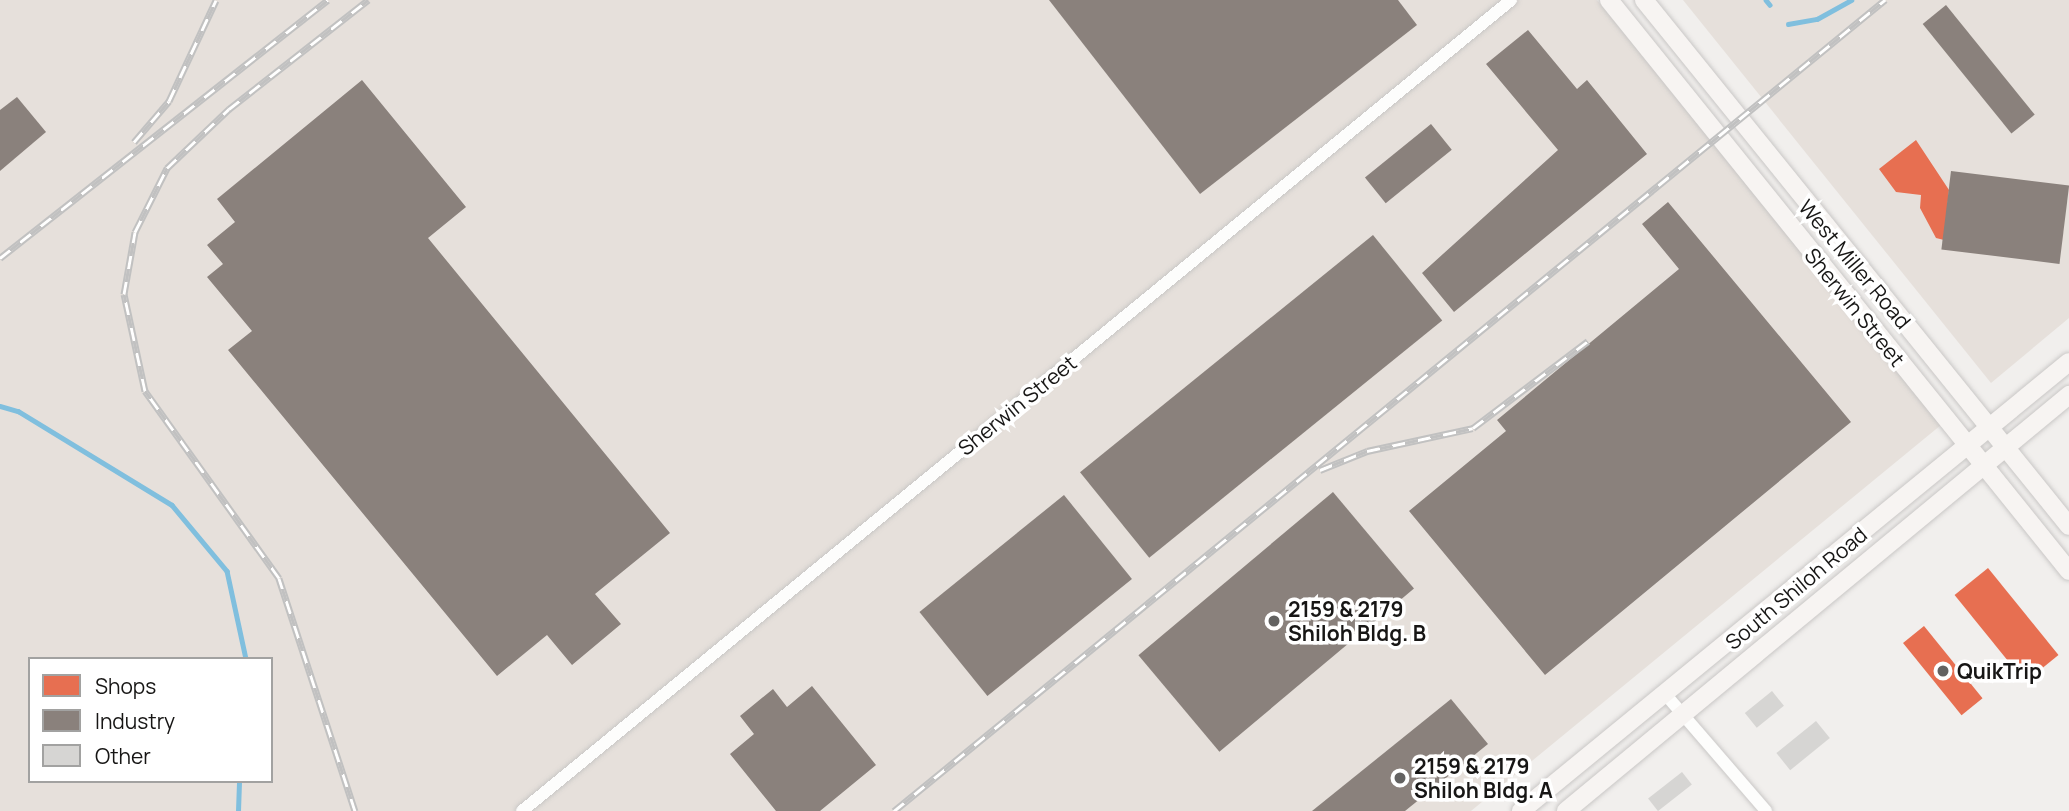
<!DOCTYPE html>
<html>
<head>
<meta charset="utf-8">
<style>
	body { margin:0 }
	#map { position:relative; width:2069px; height:811px; overflow:hidden; background:#f1efed; font-family:Manrope,sans-serif }
	div>[style] { position:absolute }
	[style*='--x'] { left:calc(var(--x)*1px); top:calc(var(--y)*1px); width:calc(var(--w)*1px); rotate:calc(var(--a)*1deg) }
	.built>* { inset:0; background:#e6e0db }
	.shops>* { inset:0; background:#e76f51; transform-origin:0 0 }
	.industry>* { inset:0; background:#8a817c; transform-origin:0 0 }
	.stream>* { height:4.5px; margin:-2.25px; padding:0 2.25px; transform-origin:2.25px; border-radius:2.25px; background:#80bfde }
	.building>* { inset:0; background:#d6d5d3; transform-origin:0 0 }
	.roads { filter:drop-shadow(0 0 2px #c9c7c6) drop-shadow(0 0 2px #c9c7c6) }
	.street>* { height:12px; margin:-6px; padding:0 6px; transform-origin:6px; border-radius:6px; background:#fdfdfc }
	.secondary>* { height:18px; margin:-9px; padding:0 9px; transform-origin:9px; border-radius:9px; background:#f7f4f2 }
	.rail>* { height:7px; margin-top:-3.5px; transform-origin:0; background:repeating-linear-gradient(90deg,#fff 0 13px,#c1c1c1 0 26px); box-sizing:border-box; border-block:2px solid #c1c1c1 }
	.dots>* { width:19px; height:19px; translate:-50% -50%; box-sizing:border-box; border:4px solid #fff; border-radius:50% }
	span { translate:-50% -50%; white-space:nowrap; text-align:center; line-height:1.15; -webkit-text-stroke:7px #fff; paint-order:stroke }
	.street-label { font-size:21px; color:#171615 }
	.poi-label { font-size:21px; color:#171615; font-weight:700 }
	.left { translate:0 -50%; text-align:left }
	.legend { position:absolute; left:28px; top:657px; width:245px; height:126px; box-sizing:border-box; background:#fff; border:2px solid #a2a2a1; margin:0; padding:9px 12px; list-style:none; font-size:21px; color:#171615 }
	.legend li { display:flex; align-items:center; gap:14px; height:35px }
	.legend b { width:35px; border:2px solid #a2a2a1 }
</style>
</head>
<body>
<div id="map">
	<div class="built">
		<i style="clip-path:polygon(evenodd,0 0,1597px 0,1941px 425px,1471px 811px,0 811px,0 0,30px 659px,271px 659px,271px 781px,30px 781px,30px 659px)"></i>
		<i style="clip-path:polygon(1683px 0,2069px 0,2069px 318px,1991px 383px)"></i>
	</div>
	<div class="shops">
		<i style="clip-path:polygon(1916px 140px,1949px 190px,1944px 240px,1936px 238px,1920px 208px,1921px 195px,1896px 192px,1879px 169px)"></i>
		<i style="left:1988px;top:568px;width:112px;height:43px;rotate:51deg"></i>
		<i style="left:1924px;top:626px;width:93px;height:27px;rotate:51deg"></i>
	</div>
	<div class="industry">
		<i style="clip-path:polygon(1049px 0,1398px 0,1417px 25px,1200px 194px)"></i>
		<i style="left:1946px;top:5px;width:141px;height:30px;rotate:51deg"></i>
		<i style="clip-path:polygon(1528px 30px,1577px 89px,1587px 80px,1647px 154px,1454px 312px,1422px 273px,1558px 150px,1486px 64px)"></i>
		<i style="clip-path:polygon(362px 80px,466px 207px,428px 238px,670px 533px,595px 594px,621px 624px,572px 665px,547px 635px,497px 676px,228px 350px,252px 331px,207px 277px,223px 264px,207px 245px,235px 222px,217px 199px)"></i>
		<i style="clip-path:polygon(17px 97px,46px 132px,0 171px,0 110px)"></i>
		<i style="left:1431px;top:124px;width:33px;height:85px;rotate:51deg"></i>
		<i style="left:1951px;top:171px;width:119px;height:79px;rotate:7deg"></i>
		<i style="clip-path:polygon(1668px 202px,1851px 422px,1545px 675px,1409px 511px,1506px 431px,1497px 420px,1679px 269px,1642px 224px)"></i>
		<i style="left:1373px;top:235px;width:110px;height:377px;rotate:51deg"></i>
		<i style="left:1333px;top:492px;width:126px;height:254px;rotate:50deg"></i>
		<i style="left:1064px;top:495px;width:108px;height:186px;rotate:51deg"></i>
		<i style="clip-path:polygon(812px 686px,876px 765px,820px 811px,776px 811px,730px 754px,754px 734px,740px 716px,773px 689px,787px 707px)"></i>
		<i style="clip-path:polygon(1451px 699px,1488px 744px,1405px 811px,1312px 811px)"></i>
	</div>
	<div class="stream">
		<i style="--x:1766;--y:0;--w:6;--a:51"></i>
		<i style="--x:1788;--y:24;--w:29;--a:-10"></i>
		<i style="--x:1817;--y:19;--w:39;--a:-29"></i>
		<i style="--x:0;--y:406;--w:19;--a:16"></i>
		<i style="--x:18;--y:411;--w:180;--a:31.4"></i>
		<i style="--x:172;--y:505;--w:86;--a:50.2"></i>
		<i style="--x:227;--y:571;--w:90;--a:77.8"></i>
		<i style="--x:238;--y:811;--w:30;--a:-88"></i>
	</div>
	<div class="building">
		<i style="left:1772px;top:691px;width:19px;height:35px;rotate:51deg"></i>
		<i style="left:1816px;top:721px;width:22px;height:51px;rotate:51deg"></i>
		<i style="left:1682px;top:772px;width:16px;height:43px;rotate:52deg"></i>
	</div>
	<div class="roads">
		<div class="street">
			<i style="--x:1666;--y:695;--w:153;--a:49.2"></i>
			<i style="--x:522;--y:811;--w:1279;--a:-39.35"></i>
		</div>
		<div class="secondary">
			<i style="--x:1609;--y:0;--w:733;--a:51.14"></i>
			<i style="--x:1644;--y:0;--w:676;--a:51.06"></i>
			<i style="--x:1521;--y:811;--w:708;--a:-39.33"></i>
			<i style="--x:1566;--y:811;--w:653;--a:-39.59"></i>
		</div>
	</div>
	<div class="rail">
		<i style="--x:134;--y:142;--w:54;--a:-49.5"></i>
		<i style="--x:169;--y:101;--w:111;--a:-65"></i>
		<i style="--x:0;--y:258;--w:417;--a:-38.2"></i>
		<i style="--x:1320;--y:470;--w:51;--a:-22"></i>
		<i style="--x:1367;--y:451;--w:108;--a:-12.2"></i>
		<i style="--x:1473;--y:428;--w:144;--a:-37.1"></i>
		<i style="--x:355;--y:811;--w:245;--a:-108.1"></i>
		<i style="--x:279;--y:578;--w:230;--a:-125.6"></i>
		<i style="--x:145;--y:391;--w:99;--a:-102.2"></i>
		<i style="--x:124;--y:294;--w:63;--a:-79.9"></i>
		<i style="--x:135;--y:232;--w:72;--a:-63.4"></i>
		<i style="--x:167;--y:168;--w:86;--a:-43.6"></i>
		<i style="--x:229;--y:109;--w:177;--a:-38.1"></i>
		<i style="--x:894;--y:811;--w:1281;--a:-39.3"></i>
	</div>
	<div class="dots">
		<i style="left:1274px;top:621px;background:#636261"></i>
		<i style="left:1943px;top:671px;background:#636261"></i>
		<i style="left:1400px;top:778px;background:#636261"></i>
	</div>
	<div class="street-label">
		<span style="left:1855px;top:264px;rotate:50deg">West Miller Road</span>
		<span style="left:1855px;top:307px;rotate:51deg">Sherwin Street</span>
		<span style="left:1017px;top:405px;rotate:-39deg">Sherwin Street</span>
		<span style="left:1796px;top:588px;rotate:-40deg">South Shiloh Road</span>
	</div>
	<div class="poi-label">
		<span class="left" style="left:1288px;top:621px">2159 &amp; 2179<br>Shiloh Bldg. B</span>
		<span class="left" style="left:1957px;top:671px">QuikTrip</span>
		<span class="left" style="left:1414px;top:778px">2159 &amp; 2179<br>Shiloh Bldg. A</span>
	</div>
	<ul class="legend">
	<li><b style="height:19px;background:#e76f51"></b>Shops</li>
	<li><b style="height:19px;background:#8a817c"></b>Industry</li>
	<li><b style="height:19px;background:#d6d5d3"></b>Other</li>
	</ul>
</div>
</body>
</html>
